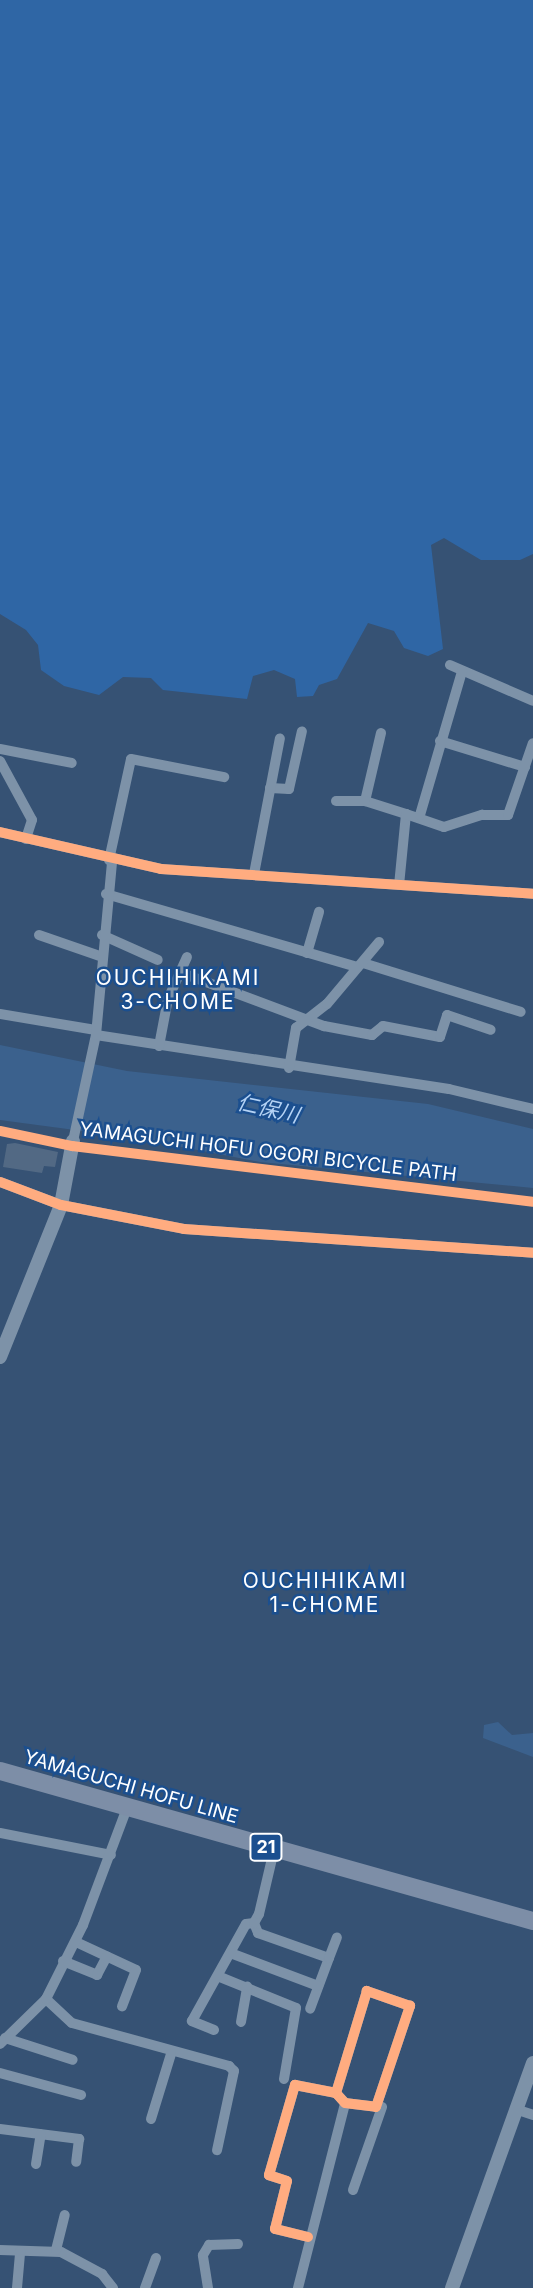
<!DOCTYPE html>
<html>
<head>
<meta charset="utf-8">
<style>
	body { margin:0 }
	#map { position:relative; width:533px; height:2288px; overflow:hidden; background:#365274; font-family:Inter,"Noto Sans JP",sans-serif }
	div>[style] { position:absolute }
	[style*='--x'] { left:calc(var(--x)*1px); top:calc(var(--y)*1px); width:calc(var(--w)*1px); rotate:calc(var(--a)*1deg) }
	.green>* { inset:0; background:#2f66a5 }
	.water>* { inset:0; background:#3b618d }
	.building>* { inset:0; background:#526984 }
	.minor>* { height:10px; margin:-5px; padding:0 5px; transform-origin:5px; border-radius:5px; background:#7d92a8 }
	.tertiary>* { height:14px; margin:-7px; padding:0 7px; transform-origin:7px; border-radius:7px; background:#7d92a8 }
	.primary>* { height:18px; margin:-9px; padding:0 9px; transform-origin:9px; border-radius:9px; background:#7d8ea7 }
	.cycleway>* { height:10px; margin:-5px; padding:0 5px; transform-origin:5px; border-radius:5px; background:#ffac80 }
	span { translate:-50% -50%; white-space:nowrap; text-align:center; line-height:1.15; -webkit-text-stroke:5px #1b4f8f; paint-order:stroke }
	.shield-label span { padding:2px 5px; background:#1b4f8f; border:2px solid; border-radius:5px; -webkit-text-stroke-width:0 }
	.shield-label { font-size:18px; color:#fff; font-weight:700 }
	.street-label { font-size:19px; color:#fff }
	.neighbourhood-label { font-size:21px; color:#fff; letter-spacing:2px }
	.water-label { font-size:21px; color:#b5d3f5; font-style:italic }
</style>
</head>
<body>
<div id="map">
	<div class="green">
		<i style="clip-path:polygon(0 0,533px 0,533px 554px,520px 560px,481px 560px,444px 538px,431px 545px,443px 649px,428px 656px,404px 648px,394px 631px,368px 623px,337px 679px,319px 685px,313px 696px,297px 697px,295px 679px,274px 670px,253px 676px,247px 699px,163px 690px,151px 678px,123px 677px,99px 695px,64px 686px,41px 670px,38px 645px,26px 630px,0 614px)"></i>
	</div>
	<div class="water">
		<i style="clip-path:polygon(0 1045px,127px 1071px,428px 1104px,533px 1129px,533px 1188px,260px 1162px,135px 1138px,0 1120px)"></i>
		<i style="clip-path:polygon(498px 1722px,512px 1735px,533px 1733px,533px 1757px,483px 1738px,484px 1725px)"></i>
	</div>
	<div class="building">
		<i style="clip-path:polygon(15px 1143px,58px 1152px,55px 1167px,44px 1166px,42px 1173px,3px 1167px,7px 1144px)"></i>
	</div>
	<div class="minor">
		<i style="--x:450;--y:665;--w:90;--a:23.4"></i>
		<i style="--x:381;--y:733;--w:70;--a:103.2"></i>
		<i style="--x:365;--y:801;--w:43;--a:17.6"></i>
		<i style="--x:406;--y:814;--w:71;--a:95.6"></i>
		<i style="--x:440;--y:741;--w:89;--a:17"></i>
		<i style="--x:0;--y:749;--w:73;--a:11"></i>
		<i style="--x:0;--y:761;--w:67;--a:61.5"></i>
		<i style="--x:32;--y:820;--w:20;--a:108"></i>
		<i style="--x:270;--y:788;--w:19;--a:3"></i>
		<i style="--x:289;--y:789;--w:59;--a:-77.4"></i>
		<i style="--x:336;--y:801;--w:29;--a:0"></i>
		<i style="--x:406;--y:814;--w:40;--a:18.9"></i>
		<i style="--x:444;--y:827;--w:40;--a:-18"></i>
		<i style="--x:482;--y:815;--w:26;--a:0"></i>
		<i style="--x:508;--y:815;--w:76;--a:-70.9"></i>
		<i style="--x:420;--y:815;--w:150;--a:-73.7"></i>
		<i style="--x:0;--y:832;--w:165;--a:12.9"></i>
		<i style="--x:161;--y:869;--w:373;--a:3.8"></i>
		<i style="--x:109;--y:860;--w:103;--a:-77.7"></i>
		<i style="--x:131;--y:759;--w:95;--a:11"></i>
		<i style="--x:254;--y:874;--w:138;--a:-79.2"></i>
		<i style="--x:106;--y:894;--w:262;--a:16.2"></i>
		<i style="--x:39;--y:935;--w:65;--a:19"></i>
		<i style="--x:102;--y:935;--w:61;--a:24.1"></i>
		<i style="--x:307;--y:953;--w:43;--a:-73.7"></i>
		<i style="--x:363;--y:963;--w:165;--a:17.2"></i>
		<i style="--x:182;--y:973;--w:152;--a:20.5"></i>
		<i style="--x:324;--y:1026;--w:49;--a:10.6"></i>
		<i style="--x:372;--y:1035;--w:14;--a:-39"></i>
		<i style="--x:383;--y:1026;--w:58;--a:10.9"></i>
		<i style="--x:440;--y:1037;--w:23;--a:-72"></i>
		<i style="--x:447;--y:1015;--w:46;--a:18.8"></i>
		<i style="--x:0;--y:1014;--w:97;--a:9.5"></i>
		<i style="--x:96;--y:1035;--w:357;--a:8.7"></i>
		<i style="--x:449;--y:1089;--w:86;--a:13.4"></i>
		<i style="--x:159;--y:1046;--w:48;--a:-79.2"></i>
		<i style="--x:168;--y:999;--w:46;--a:-65.7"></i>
		<i style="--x:289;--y:1068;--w:41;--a:-80.1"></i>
		<i style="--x:296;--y:1028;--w:39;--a:-38"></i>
		<i style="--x:327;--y:1004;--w:81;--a:-50"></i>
		<i style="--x:73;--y:1141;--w:108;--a:-77.8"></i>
		<i style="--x:96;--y:1035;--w:175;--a:-84.7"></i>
		<i style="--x:0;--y:1182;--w:65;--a:20.7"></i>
		<i style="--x:61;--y:1205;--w:125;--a:11"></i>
		<i style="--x:184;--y:1229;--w:350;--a:3.9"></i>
		<i style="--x:0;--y:1833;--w:113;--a:11.2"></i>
		<i style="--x:254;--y:1923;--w:11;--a:68"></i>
		<i style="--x:258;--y:1933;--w:75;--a:19.4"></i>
		<i style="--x:329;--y:1958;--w:54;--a:110.4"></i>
		<i style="--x:76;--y:1942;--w:66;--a:25"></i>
		<i style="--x:136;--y:1970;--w:39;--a:111"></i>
		<i style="--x:233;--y:1954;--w:91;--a:20.6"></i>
		<i style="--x:329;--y:1958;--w:22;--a:-69"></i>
		<i style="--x:63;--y:1961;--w:37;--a:22"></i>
		<i style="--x:97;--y:1975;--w:21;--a:-62"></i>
		<i style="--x:220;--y:1977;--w:82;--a:22.2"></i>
		<i style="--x:296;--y:2008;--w:72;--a:99.6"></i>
		<i style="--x:46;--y:1999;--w:35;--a:43"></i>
		<i style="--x:72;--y:2023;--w:163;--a:15.3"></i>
		<i style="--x:229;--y:2066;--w:7;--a:45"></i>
		<i style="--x:234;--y:2071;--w:81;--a:102.1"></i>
		<i style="--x:241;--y:2022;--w:36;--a:-80"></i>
		<i style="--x:214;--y:2030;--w:24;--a:-158"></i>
		<i style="--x:192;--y:2021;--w:111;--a:-60.9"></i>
		<i style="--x:246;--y:1924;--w:8;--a:-7"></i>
		<i style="--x:254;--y:1923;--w:10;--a:-61"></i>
		<i style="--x:259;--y:1914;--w:66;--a:-76.8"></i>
		<i style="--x:5;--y:2038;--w:71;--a:17.9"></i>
		<i style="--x:0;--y:2044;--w:64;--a:-44.4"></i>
		<i style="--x:46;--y:1999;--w:83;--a:-63.4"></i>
		<i style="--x:83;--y:1925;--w:125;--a:-69.4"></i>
		<i style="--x:0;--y:2073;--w:84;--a:15.2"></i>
		<i style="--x:515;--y:2109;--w:19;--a:18"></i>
		<i style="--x:151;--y:2119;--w:68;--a:-72.9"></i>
		<i style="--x:0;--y:2129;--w:80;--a:7.2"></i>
		<i style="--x:79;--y:2139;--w:23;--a:97"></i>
		<i style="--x:36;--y:2164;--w:30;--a:-81"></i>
		<i style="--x:353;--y:2190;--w:88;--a:-70.7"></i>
		<i style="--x:308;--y:2237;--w:34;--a:-166"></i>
		<i style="--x:275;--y:2229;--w:49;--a:-76"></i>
		<i style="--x:287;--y:2181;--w:19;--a:-162"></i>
		<i style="--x:269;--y:2175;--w:94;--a:-73.9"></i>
		<i style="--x:295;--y:2085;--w:42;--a:11"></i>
		<i style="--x:336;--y:2093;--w:13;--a:48"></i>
		<i style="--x:345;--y:2103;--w:31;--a:7"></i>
		<i style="--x:376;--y:2107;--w:107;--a:-71.4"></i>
		<i style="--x:410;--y:2006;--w:46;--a:-160.8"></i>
		<i style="--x:367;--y:1991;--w:107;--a:106.9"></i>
		<i style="--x:0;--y:2250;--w:61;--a:1.9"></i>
		<i style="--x:61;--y:2252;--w:47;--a:28.2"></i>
		<i style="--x:102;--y:2274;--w:18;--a:52"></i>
		<i style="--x:56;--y:2250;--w:36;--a:-76"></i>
		<i style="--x:17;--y:2288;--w:37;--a:-85"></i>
		<i style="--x:145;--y:2288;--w:32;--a:-70"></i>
		<i style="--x:208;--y:2288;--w:33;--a:-99"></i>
		<i style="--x:203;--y:2255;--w:12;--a:-59"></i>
		<i style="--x:209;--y:2245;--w:29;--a:-2"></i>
		<i style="--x:298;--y:2288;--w:191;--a:-75.7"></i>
	</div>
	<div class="tertiary">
		<i style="--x:0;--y:1357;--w:164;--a:-68.1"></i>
		<i style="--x:61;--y:1205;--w:65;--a:-79.4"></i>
		<i style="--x:452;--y:2288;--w:239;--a:-70.2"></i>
	</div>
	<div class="primary">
		<i style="--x:0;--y:1771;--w:554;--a:15.72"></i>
	</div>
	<div class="cycleway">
		<i style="--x:0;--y:832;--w:165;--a:12.9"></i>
		<i style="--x:161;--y:869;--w:373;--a:3.8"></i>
		<i style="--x:0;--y:1131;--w:74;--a:11.8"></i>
		<i style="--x:72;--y:1146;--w:464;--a:6.9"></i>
		<i style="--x:0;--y:1182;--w:65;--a:20.7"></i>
		<i style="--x:61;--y:1205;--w:125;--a:11"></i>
		<i style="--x:184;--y:1229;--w:350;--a:3.9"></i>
		<i style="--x:308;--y:2237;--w:34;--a:-166"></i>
		<i style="--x:275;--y:2229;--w:49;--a:-76"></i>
		<i style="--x:287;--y:2181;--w:19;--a:-162"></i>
		<i style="--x:269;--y:2175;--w:94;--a:-73.9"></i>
		<i style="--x:295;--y:2085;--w:42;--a:11"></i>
		<i style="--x:336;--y:2093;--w:13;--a:48"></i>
		<i style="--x:345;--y:2103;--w:31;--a:7"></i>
		<i style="--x:376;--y:2107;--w:107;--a:-71.4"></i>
		<i style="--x:410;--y:2006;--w:46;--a:-160.8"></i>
		<i style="--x:367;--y:1991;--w:107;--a:106.9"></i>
	</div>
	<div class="shield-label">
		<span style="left:266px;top:1847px">21</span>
	</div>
	<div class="street-label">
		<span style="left:268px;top:1152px;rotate:7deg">YAMAGUCHI HOFU OGORI BICYCLE PATH</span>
		<span style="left:131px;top:1787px;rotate:16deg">YAMAGUCHI HOFU LINE</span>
	</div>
	<div class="neighbourhood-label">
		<span style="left:178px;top:990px">OUCHIHIKAMI<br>3-CHOME</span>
		<span style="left:325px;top:1593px">OUCHIHIKAMI<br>1-CHOME</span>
	</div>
	<div class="water-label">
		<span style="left:268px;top:1109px;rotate:13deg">仁保川</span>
	</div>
</div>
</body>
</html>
